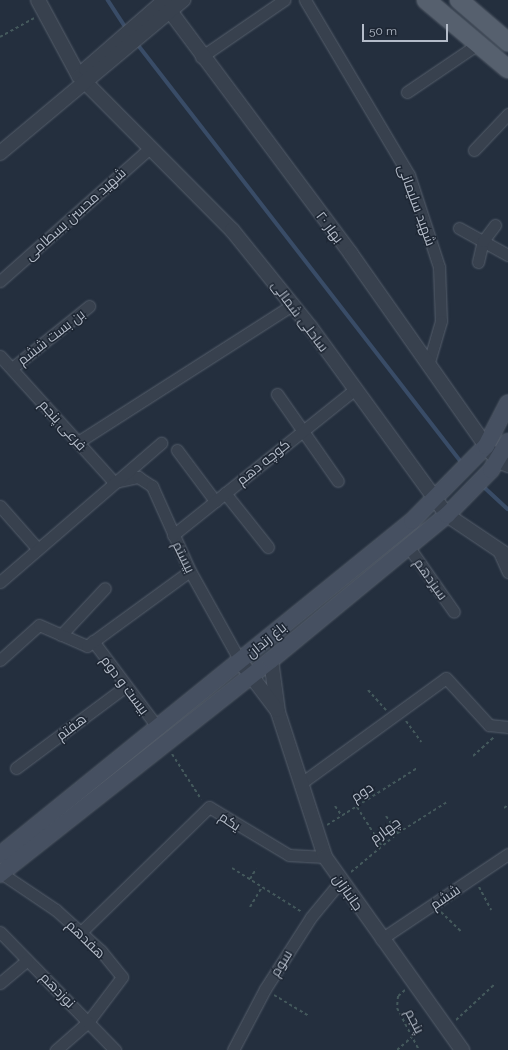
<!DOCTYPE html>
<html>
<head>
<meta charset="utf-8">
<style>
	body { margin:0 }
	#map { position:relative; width:508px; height:1050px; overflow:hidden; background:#242f3e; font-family:Raleway,Cairo,sans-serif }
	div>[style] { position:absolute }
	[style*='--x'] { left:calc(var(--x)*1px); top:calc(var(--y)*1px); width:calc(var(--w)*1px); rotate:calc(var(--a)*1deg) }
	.stream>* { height:3.5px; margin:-1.75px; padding:0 1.75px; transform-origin:1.75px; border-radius:1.75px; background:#394c67 }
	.path>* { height:2px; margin-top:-1px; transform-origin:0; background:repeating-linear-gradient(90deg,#44595c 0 3px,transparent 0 6px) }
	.roads { filter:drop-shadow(0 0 1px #565f6c) drop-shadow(0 0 1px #565f6c) }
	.minor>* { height:11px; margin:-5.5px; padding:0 5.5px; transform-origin:5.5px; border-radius:5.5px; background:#38414e }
	.tertiary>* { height:14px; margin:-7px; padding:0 7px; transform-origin:7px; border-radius:7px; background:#38414e }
	.secondary>* { height:16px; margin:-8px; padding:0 8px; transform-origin:8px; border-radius:8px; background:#465061 }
	.primary>* { height:18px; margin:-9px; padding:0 9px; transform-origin:9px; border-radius:9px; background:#56606e }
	span { translate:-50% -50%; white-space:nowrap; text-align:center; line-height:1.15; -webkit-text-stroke:3px #1d2633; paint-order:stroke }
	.street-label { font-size:14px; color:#b4bcc9 }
	.scale { position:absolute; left:362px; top:24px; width:86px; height:18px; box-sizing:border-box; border:2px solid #b4bcc9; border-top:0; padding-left:5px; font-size:12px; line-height:14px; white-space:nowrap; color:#b4bcc9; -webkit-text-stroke:3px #1d2633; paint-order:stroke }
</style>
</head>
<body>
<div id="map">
	<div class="stream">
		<i style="--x:108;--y:0;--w:35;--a:57"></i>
		<i style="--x:136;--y:42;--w:534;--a:52.23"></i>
		<i style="--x:482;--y:485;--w:35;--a:43"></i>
	</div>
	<div class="path">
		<i style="--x:0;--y:37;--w:39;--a:-29"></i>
		<i style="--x:368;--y:690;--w:27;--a:48"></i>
		<i style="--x:406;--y:721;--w:26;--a:54"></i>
		<i style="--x:172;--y:754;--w:54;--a:57.2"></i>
		<i style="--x:473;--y:756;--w:28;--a:-42"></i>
		<i style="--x:335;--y:806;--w:12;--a:55"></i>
		<i style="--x:357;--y:807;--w:45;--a:57.7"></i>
		<i style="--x:504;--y:808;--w:5;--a:-37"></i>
		<i style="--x:386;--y:816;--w:21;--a:55"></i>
		<i style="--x:327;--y:825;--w:107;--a:-32.3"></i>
		<i style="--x:232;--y:868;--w:83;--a:32.2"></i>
		<i style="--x:351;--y:872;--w:61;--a:-39.7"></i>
		<i style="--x:398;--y:833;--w:58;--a:-32.3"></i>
		<i style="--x:250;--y:879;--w:12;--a:-59"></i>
		<i style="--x:479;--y:887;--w:26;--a:62"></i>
		<i style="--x:250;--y:907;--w:23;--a:-59"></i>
		<i style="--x:441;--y:912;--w:28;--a:44"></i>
		<i style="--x:405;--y:990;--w:9;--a:139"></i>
		<i style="--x:398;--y:996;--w:12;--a:95"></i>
		<i style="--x:397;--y:1008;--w:47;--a:62.4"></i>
		<i style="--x:274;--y:995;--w:41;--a:31"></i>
		<i style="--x:456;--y:1020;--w:54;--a:-42.8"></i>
		<i style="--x:397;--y:1050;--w:20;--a:-41"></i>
	</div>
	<div class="roads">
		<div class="minor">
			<i style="--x:305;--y:0;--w:204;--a:59.3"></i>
			<i style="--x:409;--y:175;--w:97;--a:71.9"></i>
			<i style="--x:439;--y:267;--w:54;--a:87.9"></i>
			<i style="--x:441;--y:321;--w:43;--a:106.3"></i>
			<i style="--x:201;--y:57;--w:101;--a:-34.5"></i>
			<i style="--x:407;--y:92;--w:86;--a:-34.1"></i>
			<i style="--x:474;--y:150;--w:50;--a:-46.6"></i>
			<i style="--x:459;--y:228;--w:56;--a:28.9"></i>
			<i style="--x:478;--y:262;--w:22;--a:-77"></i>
			<i style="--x:483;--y:241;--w:20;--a:-53"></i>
			<i style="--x:0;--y:281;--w:200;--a:-41.6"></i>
			<i style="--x:0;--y:356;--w:170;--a:47.9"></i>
			<i style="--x:12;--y:368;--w:99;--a:-38.8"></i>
			<i style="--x:277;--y:394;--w:106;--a:55"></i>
			<i style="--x:78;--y:442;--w:254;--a:-32.6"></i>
			<i style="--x:177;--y:450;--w:64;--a:53.3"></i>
			<i style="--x:114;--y:482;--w:25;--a:-12"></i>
			<i style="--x:138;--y:477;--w:17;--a:33"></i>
			<i style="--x:152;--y:486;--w:93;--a:65.9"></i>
			<i style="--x:190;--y:571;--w:103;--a:60.9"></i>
			<i style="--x:225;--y:493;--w:69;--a:51.5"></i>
			<i style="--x:0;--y:506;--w:56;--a:48.6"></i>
			<i style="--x:173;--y:535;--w:232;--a:-38.7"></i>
			<i style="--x:408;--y:546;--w:80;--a:55.1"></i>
			<i style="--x:499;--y:552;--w:22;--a:66"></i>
			<i style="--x:0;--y:582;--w:213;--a:-40.8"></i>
			<i style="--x:61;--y:635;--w:64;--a:-46.9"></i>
			<i style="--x:93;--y:641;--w:109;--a:53.2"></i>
			<i style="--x:0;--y:660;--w:52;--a:-41.9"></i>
			<i style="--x:39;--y:625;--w:52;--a:23.6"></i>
			<i style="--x:87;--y:646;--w:127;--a:-36.1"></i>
			<i style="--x:16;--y:768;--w:137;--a:-36.7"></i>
			<i style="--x:300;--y:784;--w:180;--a:-36"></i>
			<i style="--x:446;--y:678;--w:64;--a:47.5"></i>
			<i style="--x:489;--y:725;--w:19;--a:6"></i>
			<i style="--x:1;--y:873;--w:66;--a:33.9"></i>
			<i style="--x:56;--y:910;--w:61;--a:42.3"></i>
			<i style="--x:101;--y:951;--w:33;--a:51"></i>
			<i style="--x:122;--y:977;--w:56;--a:127.1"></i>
			<i style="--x:88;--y:1022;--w:43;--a:138.8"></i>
			<i style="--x:0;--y:932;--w:165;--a:45.7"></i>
			<i style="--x:81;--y:932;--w:179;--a:-44.3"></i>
			<i style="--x:209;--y:807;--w:93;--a:31"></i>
			<i style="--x:289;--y:855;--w:36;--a:3"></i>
			<i style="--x:381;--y:939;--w:153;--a:-33.8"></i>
			<i style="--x:0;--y:983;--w:35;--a:-40"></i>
			<i style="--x:233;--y:1050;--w:69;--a:-62.3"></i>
			<i style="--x:265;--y:989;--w:85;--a:-57.4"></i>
			<i style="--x:311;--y:917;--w:45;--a:-50.4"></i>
		</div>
		<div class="tertiary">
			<i style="--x:38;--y:0;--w:86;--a:61.7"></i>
			<i style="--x:79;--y:76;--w:217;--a:45.2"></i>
			<i style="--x:232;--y:230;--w:126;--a:51.1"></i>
			<i style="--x:311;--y:328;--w:231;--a:54"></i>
			<i style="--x:447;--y:515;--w:73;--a:33.9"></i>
			<i style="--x:170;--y:11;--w:303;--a:53.3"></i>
			<i style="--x:351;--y:254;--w:235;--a:54.9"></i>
			<i style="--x:486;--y:446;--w:19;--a:51"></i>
			<i style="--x:498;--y:461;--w:11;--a:22"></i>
			<i style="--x:86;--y:69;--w:105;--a:-41.1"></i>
			<i style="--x:0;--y:153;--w:239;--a:-39.9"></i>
			<i style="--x:271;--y:660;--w:52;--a:82.3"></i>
			<i style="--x:278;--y:712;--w:152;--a:72"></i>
			<i style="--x:325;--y:857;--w:237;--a:54.6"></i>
			<i style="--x:240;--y:661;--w:61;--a:52.9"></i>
		</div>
		<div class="secondary">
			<i style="--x:0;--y:855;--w:530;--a:-39.03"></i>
			<i style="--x:412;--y:521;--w:105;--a:-45.4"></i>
			<i style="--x:486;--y:446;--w:48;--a:-62.9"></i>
			<i style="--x:0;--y:874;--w:345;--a:-38.3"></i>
			<i style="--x:271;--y:660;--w:228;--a:-39.5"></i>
			<i style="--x:447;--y:515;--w:63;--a:-45.6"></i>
			<i style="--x:491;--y:470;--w:33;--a:-59"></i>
		</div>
		<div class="primary">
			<i style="--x:426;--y:0;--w:107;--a:40.1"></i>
			<i style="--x:459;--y:0;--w:65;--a:40.6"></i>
		</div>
	</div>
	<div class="street-label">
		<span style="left:417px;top:205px;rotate:70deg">شهید سلیمانی</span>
		<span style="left:75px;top:214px;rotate:-42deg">شهید محسن بسطامی</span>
		<span style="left:330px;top:227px;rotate:53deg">بهار ۲۰</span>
		<span style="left:300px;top:316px;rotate:53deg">ساحلی شمالی</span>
		<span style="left:51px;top:337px;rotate:-38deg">بن بست ششم</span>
		<span style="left:63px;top:425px;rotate:48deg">فرعی پنجم</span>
		<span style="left:263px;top:462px;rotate:-39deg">کوچه دهم</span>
		<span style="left:184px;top:557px;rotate:64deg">بیستم</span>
		<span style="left:431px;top:579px;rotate:55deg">سیزدهم</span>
		<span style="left:266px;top:640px;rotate:-39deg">باغ زندان</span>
		<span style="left:125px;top:685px;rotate:53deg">بیست و دوم</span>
		<span style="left:71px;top:727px;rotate:-37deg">هفتم</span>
		<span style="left:362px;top:792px;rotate:-33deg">دوم</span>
		<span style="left:230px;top:821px;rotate:33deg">یکم</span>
		<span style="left:385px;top:830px;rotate:-36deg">چهارم</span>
		<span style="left:348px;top:892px;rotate:55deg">جانبازان</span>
		<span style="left:445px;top:897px;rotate:-34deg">ششم</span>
		<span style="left:86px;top:939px;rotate:44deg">هفدهم</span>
		<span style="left:281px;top:963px;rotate:-58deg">سوم</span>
		<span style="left:58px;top:990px;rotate:46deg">نوزدهم</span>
		<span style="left:415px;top:1021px;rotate:63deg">پنجم</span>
	</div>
	<div class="scale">50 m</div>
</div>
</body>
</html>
